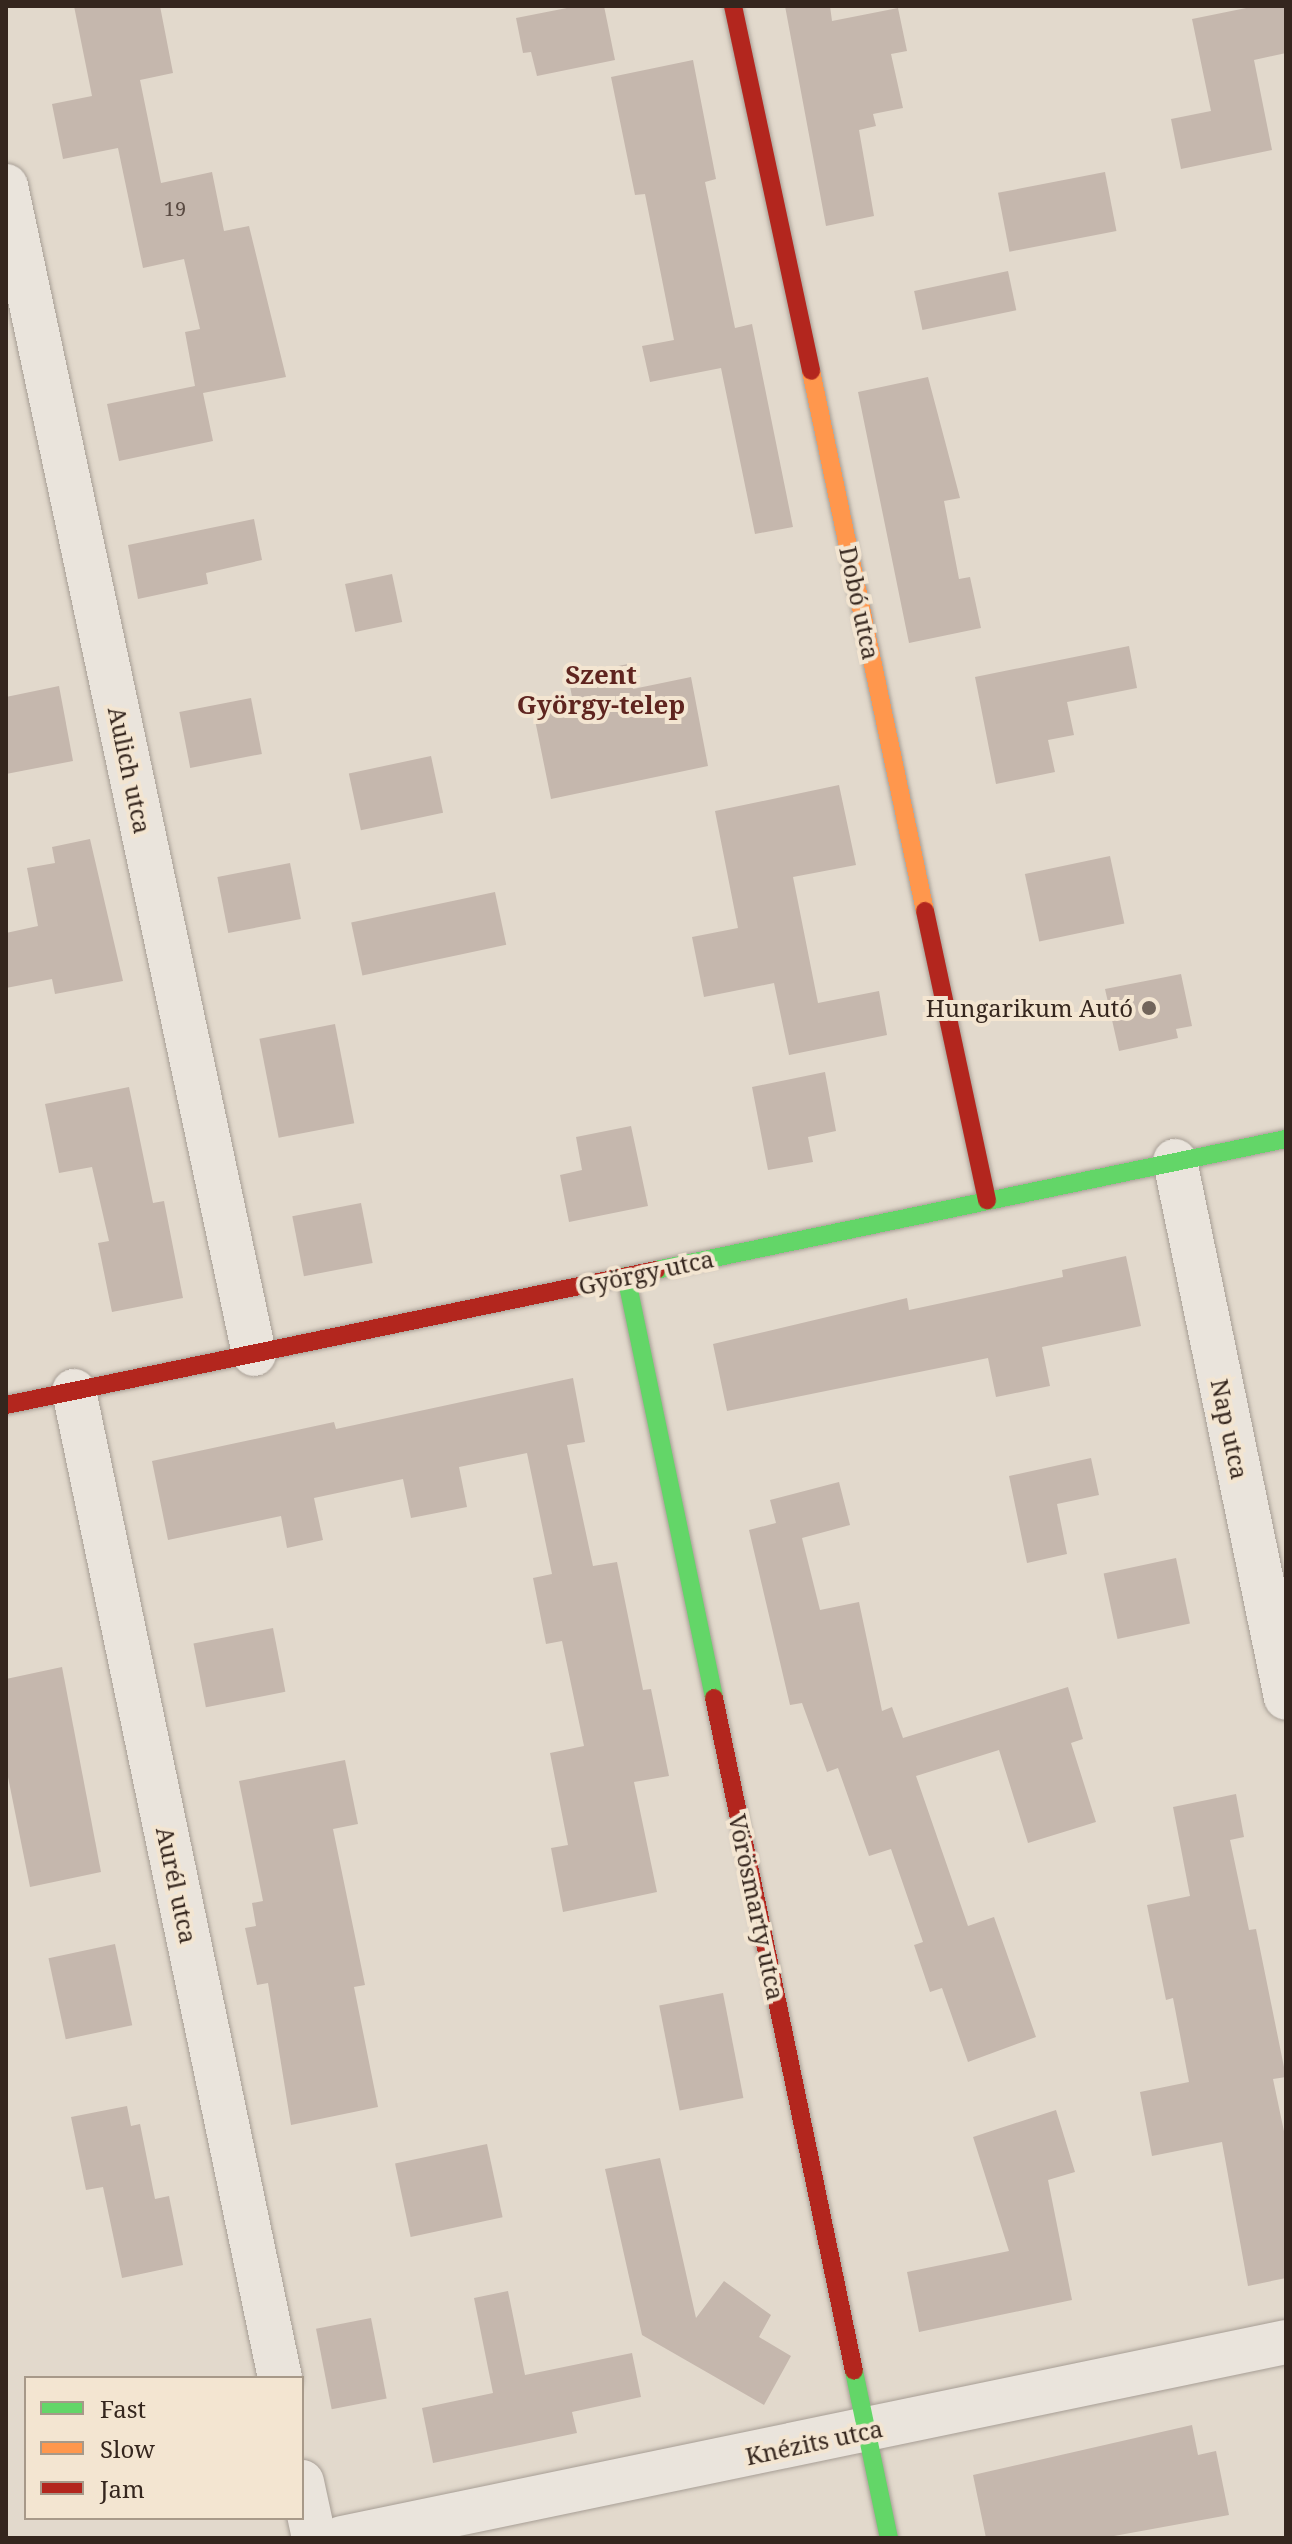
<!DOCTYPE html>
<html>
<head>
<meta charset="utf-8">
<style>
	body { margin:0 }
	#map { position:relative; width:1292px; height:2544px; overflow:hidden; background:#e2d9cc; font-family:"Noto Serif",serif }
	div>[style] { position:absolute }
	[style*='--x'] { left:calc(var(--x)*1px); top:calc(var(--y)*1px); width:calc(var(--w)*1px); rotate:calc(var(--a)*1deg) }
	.building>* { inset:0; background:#c5b7ad; transform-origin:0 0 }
	.roads { filter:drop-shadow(0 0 2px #a79e95) drop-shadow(0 0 2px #a79e95) }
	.street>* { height:44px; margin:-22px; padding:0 22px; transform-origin:22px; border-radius:22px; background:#eae4dc }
	.fast>* { height:18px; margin:-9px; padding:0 9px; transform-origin:9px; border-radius:9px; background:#63d668 }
	.slow>* { height:18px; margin:-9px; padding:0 9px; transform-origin:9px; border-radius:9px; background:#ff974d }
	.jam>* { height:18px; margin:-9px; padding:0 9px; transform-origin:9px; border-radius:9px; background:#b3261e }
	.dots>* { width:22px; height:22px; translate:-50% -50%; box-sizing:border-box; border:4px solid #f3e5d1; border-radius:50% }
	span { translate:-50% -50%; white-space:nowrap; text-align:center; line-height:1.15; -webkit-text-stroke:8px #f3e5d1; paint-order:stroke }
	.number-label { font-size:20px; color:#594a42 }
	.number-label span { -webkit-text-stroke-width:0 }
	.street-label { font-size:24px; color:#35261e }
	.poi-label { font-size:24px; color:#35261e }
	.right { translate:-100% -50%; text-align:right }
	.neighbourhood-label { font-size:26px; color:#5f241f; font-weight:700 }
	.frame { position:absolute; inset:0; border:8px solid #35261e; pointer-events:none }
	.legend { position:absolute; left:24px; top:2376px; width:280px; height:144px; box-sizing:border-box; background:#f3e5d1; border:2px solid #a79989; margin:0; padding:10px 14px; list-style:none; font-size:24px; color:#35261e }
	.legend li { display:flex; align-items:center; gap:16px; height:40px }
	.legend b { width:40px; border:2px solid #a79989 }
</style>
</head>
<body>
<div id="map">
	<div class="building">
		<i style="clip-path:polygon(74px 6px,160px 6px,173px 73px,140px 80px,161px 183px,212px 172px,224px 231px,249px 226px,286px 377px,203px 393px,213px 441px,119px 461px,107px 404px,195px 386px,185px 332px,200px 329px,184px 259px,143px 268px,118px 148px,63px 159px,52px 104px,92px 96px)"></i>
		<i style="clip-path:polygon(577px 6px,604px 6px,615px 60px,537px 76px,531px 52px,523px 53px,516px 18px)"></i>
		<i style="clip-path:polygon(785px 6px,830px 6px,832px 21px,898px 8px,907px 51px,891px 54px,903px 108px,873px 114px,876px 126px,859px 130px,874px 216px,826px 226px)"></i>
		<i style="clip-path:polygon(1256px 6px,1286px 6px,1286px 53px,1254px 60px,1272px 150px,1181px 169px,1171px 119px,1211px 111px,1192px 19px)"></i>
		<i style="clip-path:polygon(693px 60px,716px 179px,705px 182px,735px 328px,752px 324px,793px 527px,755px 534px,721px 368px,650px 382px,642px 346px,674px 340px,645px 194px,635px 195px,611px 77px)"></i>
		<i style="left:1105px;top:172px;width:60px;height:109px;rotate:79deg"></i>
		<i style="left:1008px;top:271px;width:40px;height:96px;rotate:78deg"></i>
		<i style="clip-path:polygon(928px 377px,960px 498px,944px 501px,959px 579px,970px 577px,981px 628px,909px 643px,858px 392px)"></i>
		<i style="clip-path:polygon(254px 519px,262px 560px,206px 573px,208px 584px,138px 599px,128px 545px)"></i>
		<i style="left:392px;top:574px;width:49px;height:48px;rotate:78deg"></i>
		<i style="clip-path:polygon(1129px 646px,1137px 688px,1067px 702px,1074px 735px,1048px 740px,1055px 772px,996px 784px,975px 677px)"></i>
		<i style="clip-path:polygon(628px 664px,633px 689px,691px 677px,708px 766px,551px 799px,533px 710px,573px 702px,568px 676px)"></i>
		<i style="clip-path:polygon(59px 686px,73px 761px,6px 774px,6px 697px)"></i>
		<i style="left:251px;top:698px;width:57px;height:73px;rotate:79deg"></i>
		<i style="left:431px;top:756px;width:58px;height:84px;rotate:78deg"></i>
		<i style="clip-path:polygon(839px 785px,856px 865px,793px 877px,818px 1003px,879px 991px,887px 1035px,789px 1055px,774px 983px,704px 997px,692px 937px,738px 928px,715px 811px)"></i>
		<i style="clip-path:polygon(90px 839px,123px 981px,55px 994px,52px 979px,6px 988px,6px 933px,38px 926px,27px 868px,55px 863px,52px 847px)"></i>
		<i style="left:1110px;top:856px;width:69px;height:87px;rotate:78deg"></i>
		<i style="left:290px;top:863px;width:57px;height:74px;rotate:79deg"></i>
		<i style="left:495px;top:892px;width:54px;height:147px;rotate:78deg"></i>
		<i style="clip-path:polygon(1181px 974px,1192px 1026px,1176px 1029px,1178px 1038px,1119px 1051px,1105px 989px)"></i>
		<i style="left:335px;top:1024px;width:101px;height:77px;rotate:79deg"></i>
		<i style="clip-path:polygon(825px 1072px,836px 1131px,808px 1137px,813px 1162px,768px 1170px,752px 1087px)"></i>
		<i style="clip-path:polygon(129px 1087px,153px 1203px,164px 1201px,183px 1298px,112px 1312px,98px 1243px,109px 1241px,92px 1167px,59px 1173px,45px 1104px)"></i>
		<i style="clip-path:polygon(631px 1126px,648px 1206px,569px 1222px,560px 1175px,582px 1170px,576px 1137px)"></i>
		<i style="left:361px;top:1203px;width:61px;height:70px;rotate:79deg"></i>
		<i style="clip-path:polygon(1126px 1256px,1141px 1326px,1042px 1347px,1050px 1386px,996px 1397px,988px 1358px,727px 1411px,713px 1344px,907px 1298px,909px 1310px,1063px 1277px,1062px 1270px)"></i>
		<i style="clip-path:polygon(573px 1378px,585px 1442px,567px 1445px,593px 1566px,617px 1562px,643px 1690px,651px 1689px,669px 1776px,634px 1782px,657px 1892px,563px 1912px,551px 1848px,568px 1845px,550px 1753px,584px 1746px,562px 1641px,546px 1644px,533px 1578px,552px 1574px,527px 1453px,459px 1467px,467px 1507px,411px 1518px,403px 1479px,314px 1498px,323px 1540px,287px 1548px,281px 1516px,168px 1540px,152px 1461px,334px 1422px,336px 1429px)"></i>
		<i style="clip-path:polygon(1091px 1458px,1099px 1495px,1057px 1504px,1067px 1554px,1027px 1563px,1009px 1476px)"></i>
		<i style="clip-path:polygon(839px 1482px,850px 1525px,802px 1538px,820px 1610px,859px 1602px,882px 1711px,892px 1707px,903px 1738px,1068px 1687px,1083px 1739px,1071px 1743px,1096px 1822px,1028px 1843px,999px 1750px,916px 1776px,968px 1926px,994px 1917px,1036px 2037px,968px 2062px,942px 1988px,930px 1992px,914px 1945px,923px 1942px,891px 1849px,869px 1856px,838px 1768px,827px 1772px,802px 1703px,790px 1705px,749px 1530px,776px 1523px,770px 1500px)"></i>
		<i style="left:1176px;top:1558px;width:67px;height:74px;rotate:78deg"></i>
		<i style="left:273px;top:1628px;width:65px;height:81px;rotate:79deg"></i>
		<i style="clip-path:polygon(62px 1667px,101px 1872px,30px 1887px,6px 1767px,6px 1679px)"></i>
		<i style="clip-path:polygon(345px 1760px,358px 1824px,333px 1829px,365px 1985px,354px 1987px,378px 2107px,291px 2125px,268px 1983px,257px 1985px,245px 1928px,256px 1926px,252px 1903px,263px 1901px,239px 1781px)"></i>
		<i style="clip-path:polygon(1236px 1794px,1244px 1837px,1230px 1840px,1249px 1930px,1256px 1929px,1286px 2077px,1273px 2079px,1286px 2141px,1286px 2278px,1248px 2286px,1222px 2142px,1152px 2156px,1140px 2092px,1189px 2082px,1173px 1998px,1166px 2000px,1147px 1905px,1190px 1896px,1173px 1807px)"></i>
		<i style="left:115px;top:1944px;width:83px;height:68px;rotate:78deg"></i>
		<i style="left:723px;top:1993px;width:107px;height:65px;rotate:79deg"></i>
		<i style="clip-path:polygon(127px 2106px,131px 2126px,140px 2124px,155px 2199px,169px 2196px,183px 2265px,122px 2278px,103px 2187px,86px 2190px,71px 2117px)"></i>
		<i style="clip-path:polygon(1056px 2110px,1075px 2172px,1048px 2180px,1072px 2300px,919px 2332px,907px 2272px,1009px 2251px,973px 2137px)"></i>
		<i style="left:487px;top:2144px;width:75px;height:94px;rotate:78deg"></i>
		<i style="clip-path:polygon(660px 2158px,696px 2318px,724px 2281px,771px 2315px,759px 2337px,791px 2356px,764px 2405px,642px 2335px,605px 2169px)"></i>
		<i style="clip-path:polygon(508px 2291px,525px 2375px,632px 2353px,641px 2397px,572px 2412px,577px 2433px,433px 2463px,422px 2408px,493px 2393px,474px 2298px)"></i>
		<i style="left:371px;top:2318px;width:82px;height:56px;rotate:79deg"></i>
		<i style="clip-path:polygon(1192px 2425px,1198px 2455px,1216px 2451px,1229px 2515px,1103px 2538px,986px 2538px,973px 2475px)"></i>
	</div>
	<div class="roads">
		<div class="street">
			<i style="--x:6;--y:186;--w:1194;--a:78.01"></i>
			<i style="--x:1175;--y:1161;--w:548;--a:78.32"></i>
			<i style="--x:74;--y:1391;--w:1008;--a:78.21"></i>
			<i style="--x:302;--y:2482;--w:57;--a:77.9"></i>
			<i style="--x:342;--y:2538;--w:964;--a:-11.73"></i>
		</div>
		<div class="fast">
			<i style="--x:656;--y:1270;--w:643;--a:-11.75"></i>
			<i style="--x:626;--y:1276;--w:431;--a:78.2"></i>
			<i style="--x:854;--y:2371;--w:171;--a:78.2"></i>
		</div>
		<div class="slow">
			<i style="--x:811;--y:371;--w:552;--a:78.08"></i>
		</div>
		<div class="jam">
			<i style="--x:733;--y:6;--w:373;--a:77.9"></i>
			<i style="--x:925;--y:911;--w:296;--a:77.9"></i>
			<i style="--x:6;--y:1405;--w:664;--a:-11.73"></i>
			<i style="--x:714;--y:1698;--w:687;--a:78.25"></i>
		</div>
	</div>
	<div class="dots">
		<i style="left:1149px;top:1008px;background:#72655b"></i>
	</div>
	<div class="number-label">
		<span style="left:175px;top:208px">19</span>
	</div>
	<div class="street-label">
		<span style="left:860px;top:603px;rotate:78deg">Dobó utca</span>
		<span style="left:130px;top:770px;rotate:78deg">Aulich utca</span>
		<span style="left:646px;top:1272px;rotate:-12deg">György utca</span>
		<span style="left:1230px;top:1429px;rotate:78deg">Nap utca</span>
		<span style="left:177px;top:1885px;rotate:78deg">Aurél utca</span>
		<span style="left:757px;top:1907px;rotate:78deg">Vörösmarty utca</span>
		<span style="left:814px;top:2442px;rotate:-12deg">Knézits utca</span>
	</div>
	<div class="poi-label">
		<span class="right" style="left:1133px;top:1008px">Hungarikum Autó</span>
	</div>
	<div class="neighbourhood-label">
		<span style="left:601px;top:690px">Szent<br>György-telep</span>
	</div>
	<div class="frame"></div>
	<ul class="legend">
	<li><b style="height:10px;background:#63d668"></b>Fast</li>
	<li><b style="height:10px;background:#ff974d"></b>Slow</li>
	<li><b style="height:10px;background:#b3261e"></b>Jam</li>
	</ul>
</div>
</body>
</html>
